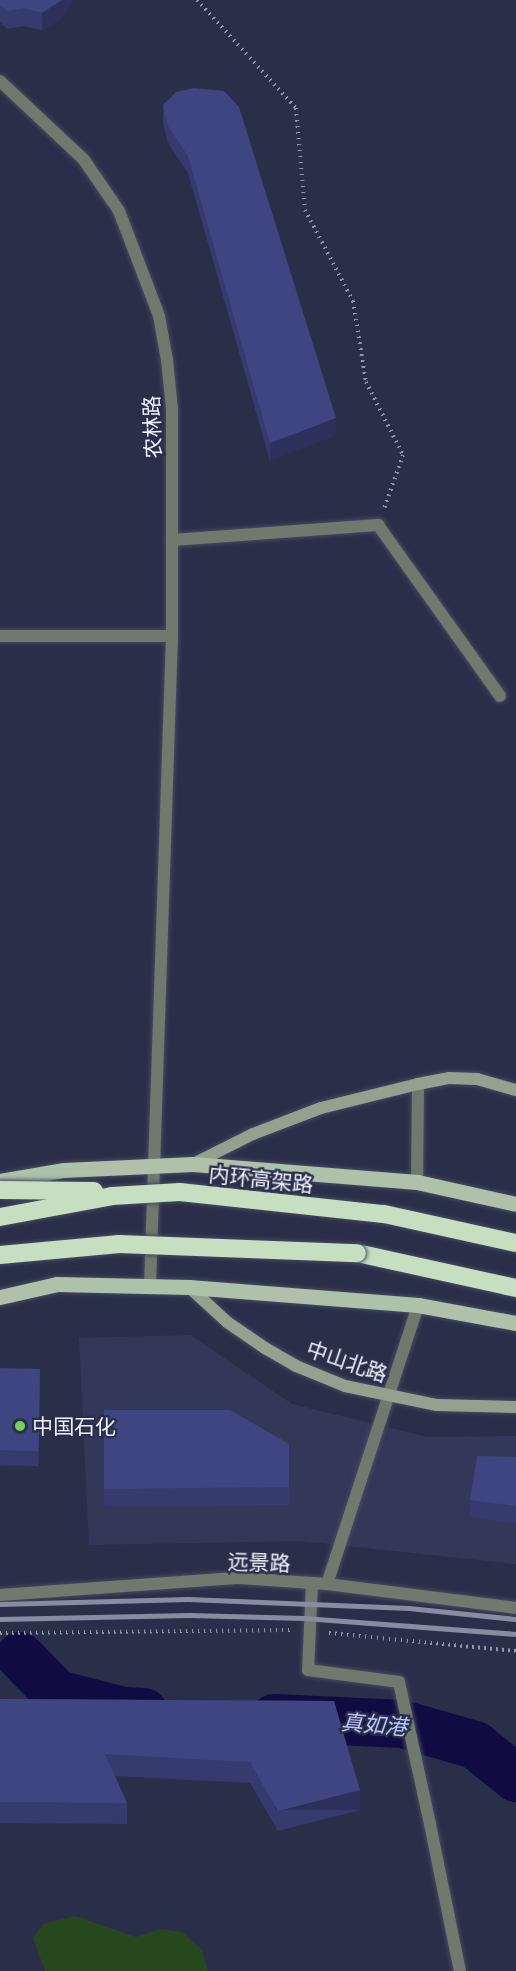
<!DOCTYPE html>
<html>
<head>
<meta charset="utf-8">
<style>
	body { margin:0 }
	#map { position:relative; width:516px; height:1971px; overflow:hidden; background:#2a2f49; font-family:Quicksand,"Noto Sans SC",sans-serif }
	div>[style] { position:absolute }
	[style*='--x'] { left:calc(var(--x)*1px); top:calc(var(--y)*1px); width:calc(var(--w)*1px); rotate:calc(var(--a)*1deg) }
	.built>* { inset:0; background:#333859 }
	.green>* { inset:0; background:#27471e }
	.river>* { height:48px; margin:-24px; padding:0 24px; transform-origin:24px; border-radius:24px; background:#100c43 }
	.path>* { height:4px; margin-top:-2px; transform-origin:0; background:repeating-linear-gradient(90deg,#9296aa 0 1.5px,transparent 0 6px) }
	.roads { filter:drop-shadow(0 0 2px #454a62) drop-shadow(0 0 2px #454a62) }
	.lane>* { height:12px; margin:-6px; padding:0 6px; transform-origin:6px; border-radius:6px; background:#70796d }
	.street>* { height:12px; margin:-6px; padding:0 6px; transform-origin:6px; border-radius:6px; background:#70796d }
	.secondary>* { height:12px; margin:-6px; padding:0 6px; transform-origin:6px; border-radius:6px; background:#93a28f }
	.primary>* { height:15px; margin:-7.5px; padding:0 7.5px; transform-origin:7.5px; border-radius:7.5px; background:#aec2a9 }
	.highway>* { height:18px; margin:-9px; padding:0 9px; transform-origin:9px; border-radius:9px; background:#c7dec0 }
	.rail>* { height:4.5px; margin:-2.25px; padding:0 2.25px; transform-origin:2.25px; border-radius:2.25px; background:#888ca0 }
	.bridges { filter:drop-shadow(0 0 2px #454a62) drop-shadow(0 0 2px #454a62) }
	.highway-bridge>* { height:18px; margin:-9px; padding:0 9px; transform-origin:9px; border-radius:9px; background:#c7dec0 }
	.wall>* { inset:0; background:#363b6f; transform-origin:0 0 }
	.shaded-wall>* { inset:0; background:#2c305a; transform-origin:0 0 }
	.building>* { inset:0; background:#3f4581; transform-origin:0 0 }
	.dots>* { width:16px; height:16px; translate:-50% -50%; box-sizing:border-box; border:3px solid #2a2f49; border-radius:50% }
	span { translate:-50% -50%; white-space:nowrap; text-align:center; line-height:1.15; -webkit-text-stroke:4.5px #2a2f49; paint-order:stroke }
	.street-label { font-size:21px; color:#eef1ff }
	.poi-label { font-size:21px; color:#eef1ff }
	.left { translate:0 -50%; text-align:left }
	.water-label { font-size:22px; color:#bcc6fd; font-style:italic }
</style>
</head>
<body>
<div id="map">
	<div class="built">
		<i style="clip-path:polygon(190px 1335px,292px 1404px,427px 1437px,516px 1436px,516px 1564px,300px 1541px,89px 1545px,79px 1338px)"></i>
	</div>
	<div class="green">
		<i style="clip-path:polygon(75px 1916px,136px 1937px,161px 1929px,182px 1932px,202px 1950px,208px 1971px,45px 1971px,33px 1938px,43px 1924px)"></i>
	</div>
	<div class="river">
		<i style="--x:20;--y:1656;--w:53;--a:45.8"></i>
		<i style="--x:57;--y:1694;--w:69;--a:14.2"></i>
		<i style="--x:124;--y:1711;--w:20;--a:3"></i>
		<i style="--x:274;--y:1718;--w:128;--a:2.7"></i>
		<i style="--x:402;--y:1724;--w:76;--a:16"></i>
		<i style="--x:475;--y:1745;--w:53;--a:38.8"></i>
	</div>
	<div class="path">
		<i style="--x:197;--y:0;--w:147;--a:47.5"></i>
		<i style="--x:296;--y:108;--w:102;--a:85"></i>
		<i style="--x:305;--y:210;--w:103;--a:62.2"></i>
		<i style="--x:353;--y:301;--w:82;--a:80.9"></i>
		<i style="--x:366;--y:382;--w:82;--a:63.1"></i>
		<i style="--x:403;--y:455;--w:57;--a:109.4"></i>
		<i style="--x:0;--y:1633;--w:291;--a:-0.6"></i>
		<i style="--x:329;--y:1633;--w:188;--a:5.5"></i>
	</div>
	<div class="roads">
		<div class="lane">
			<i style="--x:172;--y:540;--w:207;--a:-4.2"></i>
			<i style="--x:378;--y:525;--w:210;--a:54.5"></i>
			<i style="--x:430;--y:1824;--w:150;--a:78.5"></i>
		</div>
		<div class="street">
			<i style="--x:0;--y:81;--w:115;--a:43.2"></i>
			<i style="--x:84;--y:160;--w:62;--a:55.5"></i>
			<i style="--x:119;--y:211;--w:112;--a:69.1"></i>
			<i style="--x:159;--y:316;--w:45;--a:79.7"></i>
			<i style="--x:167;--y:360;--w:49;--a:84.2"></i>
			<i style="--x:172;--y:409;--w:227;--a:90"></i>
			<i style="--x:172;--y:636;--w:649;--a:91.94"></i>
			<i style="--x:0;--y:636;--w:172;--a:0"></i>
			<i style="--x:417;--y:1182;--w:98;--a:-89.4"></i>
			<i style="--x:312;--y:1583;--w:87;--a:92.6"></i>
			<i style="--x:308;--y:1670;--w:92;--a:7.5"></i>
			<i style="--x:399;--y:1682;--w:145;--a:77.7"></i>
			<i style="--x:327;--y:1584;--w:293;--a:-71.9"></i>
			<i style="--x:0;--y:1595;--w:240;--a:-4.1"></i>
			<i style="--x:239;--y:1578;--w:88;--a:3.9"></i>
			<i style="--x:327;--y:1584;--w:191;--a:7.2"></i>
		</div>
		<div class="secondary">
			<i style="--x:193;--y:1164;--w:67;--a:-26.6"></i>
			<i style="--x:253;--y:1134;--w:73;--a:-20.9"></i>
			<i style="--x:321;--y:1108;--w:100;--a:-13.9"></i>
			<i style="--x:418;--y:1084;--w:32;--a:-11"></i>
			<i style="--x:449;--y:1078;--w:28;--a:2"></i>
			<i style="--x:477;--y:1079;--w:41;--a:15.8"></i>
			<i style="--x:189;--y:1287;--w:52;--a:42.6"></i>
			<i style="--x:227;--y:1322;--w:46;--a:34.4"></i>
			<i style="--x:265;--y:1348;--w:36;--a:30"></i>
			<i style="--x:296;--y:1366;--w:53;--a:22.2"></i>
			<i style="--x:345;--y:1386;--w:94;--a:11.7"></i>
			<i style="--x:437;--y:1405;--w:79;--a:1.5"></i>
		</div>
		<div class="primary">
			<i style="--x:0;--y:1181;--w:65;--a:-9.8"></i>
			<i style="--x:64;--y:1170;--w:129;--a:-2.7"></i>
			<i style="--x:193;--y:1164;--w:225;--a:4.6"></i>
			<i style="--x:417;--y:1182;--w:101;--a:12.5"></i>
			<i style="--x:0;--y:1297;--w:58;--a:-12.8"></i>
			<i style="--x:57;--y:1284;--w:132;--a:1.3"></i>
			<i style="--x:189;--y:1287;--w:230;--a:4.5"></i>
			<i style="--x:418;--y:1305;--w:100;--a:10.4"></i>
		</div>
		<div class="highway">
			<i style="--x:357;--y:1253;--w:163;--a:12.4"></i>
		</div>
	</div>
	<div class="rail">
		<i style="--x:0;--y:1604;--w:188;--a:-1.5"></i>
		<i style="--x:188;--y:1599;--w:221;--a:2.3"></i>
		<i style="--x:409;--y:1608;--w:108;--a:5.9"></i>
		<i style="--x:0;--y:1619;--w:189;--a:-1.2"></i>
		<i style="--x:189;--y:1615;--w:115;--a:1.5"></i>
		<i style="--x:304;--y:1618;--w:213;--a:4.3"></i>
	</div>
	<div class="bridges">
		<div class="highway-bridge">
			<i style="--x:0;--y:1190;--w:94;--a:0.6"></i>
			<i style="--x:0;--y:1217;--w:114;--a:-10.6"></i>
			<i style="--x:112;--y:1196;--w:68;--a:-3.4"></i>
			<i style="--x:180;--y:1192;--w:205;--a:6.2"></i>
			<i style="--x:384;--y:1214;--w:135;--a:12.4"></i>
			<i style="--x:0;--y:1255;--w:120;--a:-5.3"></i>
			<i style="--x:119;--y:1244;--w:238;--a:2.2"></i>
		</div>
	</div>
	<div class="wall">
		<i style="clip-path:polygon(0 0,62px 18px,42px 30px,24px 26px,7px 29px,0 22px)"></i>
		<i style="clip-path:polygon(163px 105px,336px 435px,270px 461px,188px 173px,168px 143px,163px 123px)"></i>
		<i style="left:40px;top:1369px;width:97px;height:40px;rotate:91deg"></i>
		<i style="clip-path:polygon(104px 1410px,289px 1444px,289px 1505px,104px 1506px)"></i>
		<i style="clip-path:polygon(516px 1457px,516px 1523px,470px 1517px,470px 1500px)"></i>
		<i style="clip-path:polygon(0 1699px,334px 1701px,360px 1810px,278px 1831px,250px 1783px,115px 1776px,127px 1803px,127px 1824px,0 1823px)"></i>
	</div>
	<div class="shaded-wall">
		<i style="clip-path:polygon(62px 0,74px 0,62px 18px,42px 30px,42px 13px)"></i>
		<i style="clip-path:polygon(336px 418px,336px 435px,270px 461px,270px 443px)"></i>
		<i style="left:360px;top:1790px;width:20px;height:85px;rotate:90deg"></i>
	</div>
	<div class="building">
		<i style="clip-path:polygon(0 0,62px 0,42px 13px,24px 8px,7px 11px,0 5px)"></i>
		<i style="clip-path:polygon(194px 88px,224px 91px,239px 107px,336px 418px,270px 443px,188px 156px,168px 126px,163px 105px,176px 92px)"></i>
		<i style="left:40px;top:1369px;width:82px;height:40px;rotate:91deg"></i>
		<i style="clip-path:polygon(104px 1410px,230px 1410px,289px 1444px,289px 1487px,104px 1489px)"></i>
		<i style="clip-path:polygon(477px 1456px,516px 1457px,516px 1506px,470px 1500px)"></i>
		<i style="clip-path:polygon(0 1699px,334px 1701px,360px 1790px,278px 1811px,250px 1762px,105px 1754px,127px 1803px,0 1802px)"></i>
	</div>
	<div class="dots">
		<i style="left:20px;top:1426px;background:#76d25a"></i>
	</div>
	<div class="street-label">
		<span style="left:152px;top:427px;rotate:-92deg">农林路</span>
		<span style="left:261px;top:1179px;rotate:6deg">内环高架路</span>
		<span style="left:347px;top:1361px;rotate:19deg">中山北路</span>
		<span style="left:259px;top:1562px;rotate:2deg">远景路</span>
	</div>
	<div class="poi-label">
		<span class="left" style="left:32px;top:1426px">中国石化</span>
	</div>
	<div class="water-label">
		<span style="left:374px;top:1725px;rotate:5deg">真如港</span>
	</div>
</div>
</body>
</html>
